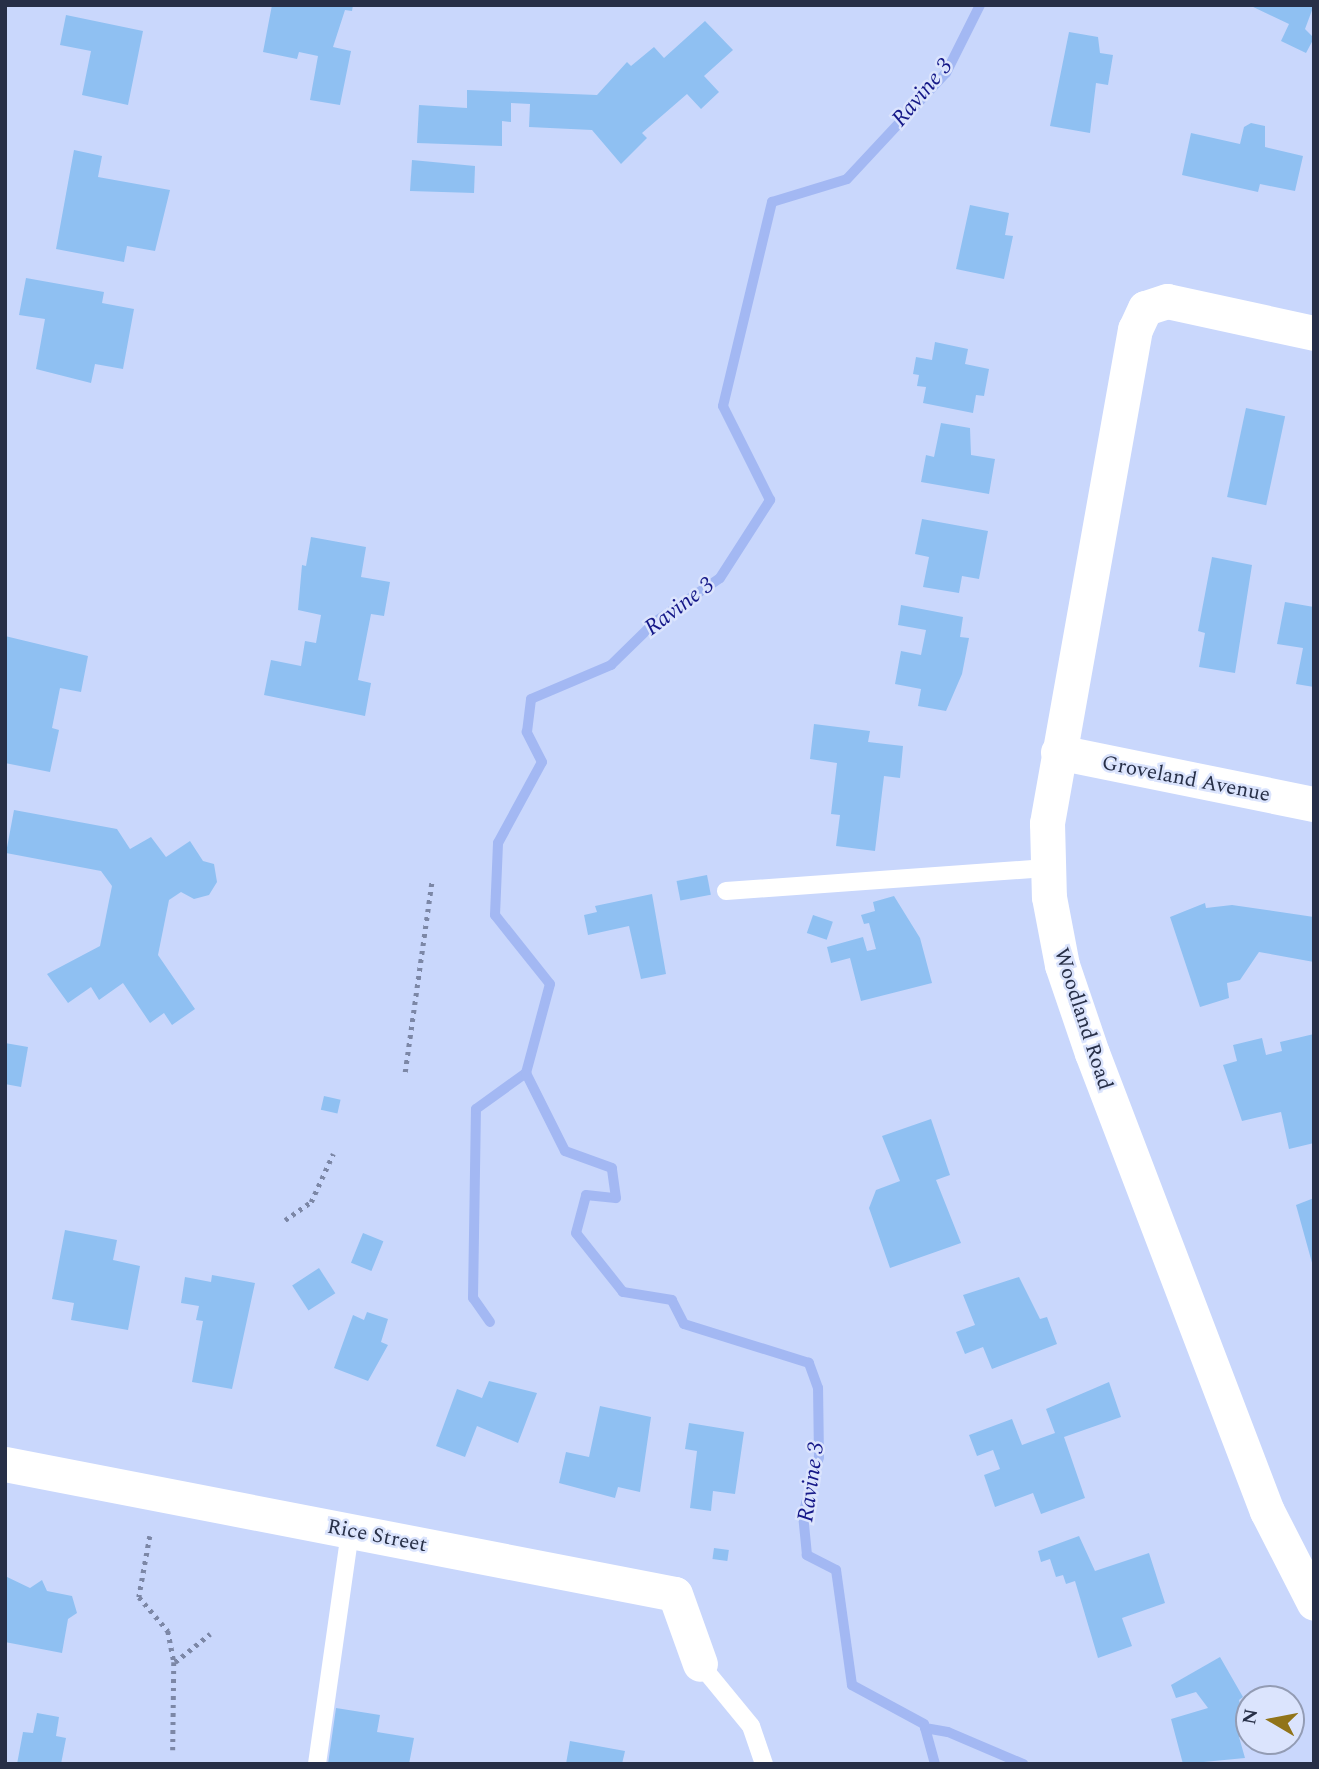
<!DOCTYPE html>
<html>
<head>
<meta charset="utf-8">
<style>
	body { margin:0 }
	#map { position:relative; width:1319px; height:1769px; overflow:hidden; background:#c9d7fc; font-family:Spectral,serif }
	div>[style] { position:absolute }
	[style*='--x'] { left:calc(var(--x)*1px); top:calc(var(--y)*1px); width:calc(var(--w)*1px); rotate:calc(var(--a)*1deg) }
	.stream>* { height:10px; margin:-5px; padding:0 5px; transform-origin:5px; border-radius:5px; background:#a3b8f3 }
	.building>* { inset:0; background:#8fc0f2; transform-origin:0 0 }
	.path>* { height:4.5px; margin-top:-2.25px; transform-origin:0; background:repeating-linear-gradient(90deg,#7c87a6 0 3.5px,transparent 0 8.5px) }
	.service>* { height:18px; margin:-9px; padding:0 9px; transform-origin:9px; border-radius:9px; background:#fff }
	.minor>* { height:35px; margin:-17.5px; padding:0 17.5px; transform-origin:17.5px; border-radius:17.5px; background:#fff }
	span { translate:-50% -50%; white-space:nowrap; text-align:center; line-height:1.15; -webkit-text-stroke:5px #dbe4fd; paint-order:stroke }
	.street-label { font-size:21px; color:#272f47 }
	.water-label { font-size:23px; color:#151888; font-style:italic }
	.frame { position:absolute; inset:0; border:7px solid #272f47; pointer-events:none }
	.north { position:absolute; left:1235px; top:1685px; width:70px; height:70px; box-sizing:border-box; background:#dbe4fd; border:2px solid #939cb4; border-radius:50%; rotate:280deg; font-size:19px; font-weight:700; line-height:28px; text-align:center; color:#272f47 }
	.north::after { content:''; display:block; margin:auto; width:24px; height:32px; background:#917419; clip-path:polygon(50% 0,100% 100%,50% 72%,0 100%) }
</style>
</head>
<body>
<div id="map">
	<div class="stream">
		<i style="--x:490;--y:1322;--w:29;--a:-125"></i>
		<i style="--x:473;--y:1298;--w:189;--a:-89.1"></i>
		<i style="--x:476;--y:1109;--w:62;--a:-35.8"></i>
		<i style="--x:925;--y:1728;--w:23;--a:10"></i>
		<i style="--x:948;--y:1732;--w:82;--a:23.1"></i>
		<i style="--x:935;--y:1764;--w:41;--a:-105.4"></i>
		<i style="--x:924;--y:1724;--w:82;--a:-151.6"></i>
		<i style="--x:852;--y:1685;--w:116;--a:-97.9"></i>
		<i style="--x:836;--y:1570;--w:33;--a:-153"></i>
		<i style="--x:807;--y:1555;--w:41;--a:-95.6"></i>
		<i style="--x:803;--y:1514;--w:59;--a:-74.3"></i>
		<i style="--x:819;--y:1457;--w:69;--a:-90.8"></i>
		<i style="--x:818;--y:1388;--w:27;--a:-110"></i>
		<i style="--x:809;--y:1363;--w:131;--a:-162.7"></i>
		<i style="--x:684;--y:1324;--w:27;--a:-117"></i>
		<i style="--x:672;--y:1300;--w:50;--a:-170.7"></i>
		<i style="--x:623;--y:1292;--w:75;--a:-128.5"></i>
		<i style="--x:576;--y:1233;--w:39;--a:-75"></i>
		<i style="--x:586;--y:1195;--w:30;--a:6"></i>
		<i style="--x:616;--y:1198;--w:30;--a:-98"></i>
		<i style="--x:612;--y:1168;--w:50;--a:-160.1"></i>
		<i style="--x:565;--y:1151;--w:87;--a:-116.6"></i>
		<i style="--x:526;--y:1073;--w:92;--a:-74.9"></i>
		<i style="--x:550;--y:984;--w:88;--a:-128.6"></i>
		<i style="--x:495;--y:915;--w:72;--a:-87.6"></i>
		<i style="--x:498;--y:843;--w:92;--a:-61.5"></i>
		<i style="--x:542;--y:762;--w:34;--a:-117"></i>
		<i style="--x:527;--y:732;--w:33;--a:-83"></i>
		<i style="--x:531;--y:699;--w:87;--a:-23"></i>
		<i style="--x:611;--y:665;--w:62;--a:-44.3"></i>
		<i style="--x:655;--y:622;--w:78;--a:-34.1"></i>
		<i style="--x:720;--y:578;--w:93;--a:-57.3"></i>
		<i style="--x:770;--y:500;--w:105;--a:-116.6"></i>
		<i style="--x:723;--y:406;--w:210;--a:-76.5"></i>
		<i style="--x:772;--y:202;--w:78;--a:-17"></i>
		<i style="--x:847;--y:179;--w:145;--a:-47"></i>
		<i style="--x:946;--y:73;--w:76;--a:-63.4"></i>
	</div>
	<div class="building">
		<i style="clip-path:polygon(272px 5px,353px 5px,352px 11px,345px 10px,333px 47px,351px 51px,340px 105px,310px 100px,318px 56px,299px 52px,297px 59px,263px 52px)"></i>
		<i style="clip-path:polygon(1249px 5px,1314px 5px,1305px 29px,1314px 38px,1306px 53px,1281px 41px,1289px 24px)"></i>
		<i style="clip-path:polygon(66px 15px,143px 31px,128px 105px,82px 95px,91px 51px,60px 45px)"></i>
		<i style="clip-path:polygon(705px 21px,733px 50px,704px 76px,719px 92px,701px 109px,687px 94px,642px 133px,647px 138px,621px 164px,592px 130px,529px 127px,530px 104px,511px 103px,511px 122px,502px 121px,502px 146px,417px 143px,419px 105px,467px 108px,467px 90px,597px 95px,627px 62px,631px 66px,654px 47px,664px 58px)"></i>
		<i style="clip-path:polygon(1069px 32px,1098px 37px,1100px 53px,1113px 55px,1108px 85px,1096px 83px,1090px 133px,1050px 126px)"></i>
		<i style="clip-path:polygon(1251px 123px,1265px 126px,1265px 147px,1303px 156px,1295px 191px,1260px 184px,1258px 192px,1182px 175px,1191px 133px,1240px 144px,1244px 127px)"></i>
		<i style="clip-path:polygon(74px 150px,102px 156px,98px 177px,170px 190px,155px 251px,127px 246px,124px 262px,56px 249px)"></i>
		<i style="clip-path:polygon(412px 160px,475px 166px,474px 193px,410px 191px)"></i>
		<i style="clip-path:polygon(970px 205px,1009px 213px,1005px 235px,1013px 236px,1004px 279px,956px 269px)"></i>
		<i style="clip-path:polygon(26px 278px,104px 292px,102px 303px,134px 309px,123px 369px,95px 364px,91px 383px,36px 369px,45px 319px,19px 315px)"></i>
		<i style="clip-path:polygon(935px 342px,968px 349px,965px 364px,989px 369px,984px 396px,976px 395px,973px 413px,923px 403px,926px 387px,917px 386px,919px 375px,913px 374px,916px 357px,932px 360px)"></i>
		<i style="left:1246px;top:408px;width:40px;height:91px;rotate:12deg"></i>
		<i style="clip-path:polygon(941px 423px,970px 428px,971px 455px,995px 459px,989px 494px,921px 482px,926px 455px,934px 457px)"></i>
		<i style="clip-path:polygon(922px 519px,988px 531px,979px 579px,962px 576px,959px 593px,923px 587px,929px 557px,915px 554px)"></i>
		<i style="clip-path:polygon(311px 537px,366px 547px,361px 577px,390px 582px,384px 616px,371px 614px,358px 680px,371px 683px,365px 716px,264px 695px,271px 660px,301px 666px,305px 641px,316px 643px,321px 615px,298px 610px,302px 565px,306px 566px)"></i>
		<i style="clip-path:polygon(1212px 557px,1252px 565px,1235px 673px,1199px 667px,1205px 633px,1198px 631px)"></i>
		<i style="clip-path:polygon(1285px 602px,1314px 607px,1314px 687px,1296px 684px,1303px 648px,1277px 644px)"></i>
		<i style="clip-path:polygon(901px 605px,963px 617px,960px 637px,969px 638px,962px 674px,946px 711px,918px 706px,921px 689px,895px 684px,901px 651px,921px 655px,926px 630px,898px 625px)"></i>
		<i style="clip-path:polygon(5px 636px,88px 656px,81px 692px,60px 688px,52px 728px,59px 730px,50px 772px,5px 763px)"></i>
		<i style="clip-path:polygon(814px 724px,870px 731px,868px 742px,903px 746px,900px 778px,884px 776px,875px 851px,836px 846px,840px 815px,831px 814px,837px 763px,810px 759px)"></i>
		<i style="clip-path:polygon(14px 810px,117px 829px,130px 849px,151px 837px,166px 857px,190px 841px,203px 861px,214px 864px,217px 882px,209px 895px,194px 899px,181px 892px,169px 900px,158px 955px,195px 1009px,172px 1025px,164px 1013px,150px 1023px,123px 983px,99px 1000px,91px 987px,68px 1003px,47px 974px,100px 946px,112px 886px,101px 871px,6px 853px)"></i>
		<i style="left:707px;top:875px;width:20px;height:31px;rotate:79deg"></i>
		<i style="clip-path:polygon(652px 894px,666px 974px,641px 979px,629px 926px,588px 935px,584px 915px,597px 912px,595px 906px)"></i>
		<i style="clip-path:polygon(894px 896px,920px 938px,932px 983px,861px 1001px,850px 958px,831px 963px,827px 947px,863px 937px,867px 951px,876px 949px,869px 923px,864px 924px,861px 915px,875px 911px,873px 902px)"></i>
		<i style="clip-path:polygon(1205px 903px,1206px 908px,1232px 905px,1314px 917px,1314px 962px,1259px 952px,1240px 980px,1227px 983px,1229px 998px,1200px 1007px,1170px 917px)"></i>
		<i style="left:813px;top:915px;width:21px;height:19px;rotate:19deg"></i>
		<i style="clip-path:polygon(1314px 1034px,1314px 1143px,1289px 1149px,1281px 1112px,1242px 1121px,1223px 1065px,1237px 1061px,1233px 1045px,1262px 1038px,1266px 1055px,1282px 1051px,1280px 1042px)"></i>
		<i style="clip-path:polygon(5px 1043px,28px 1047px,21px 1087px,5px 1084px)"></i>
		<i style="left:324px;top:1096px;width:17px;height:14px;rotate:13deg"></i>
		<i style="clip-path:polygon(931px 1119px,950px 1175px,936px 1180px,961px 1243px,890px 1268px,869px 1208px,876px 1190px,900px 1181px,882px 1136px)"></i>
		<i style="clip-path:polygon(1314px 1198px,1314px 1270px,1296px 1205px)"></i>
		<i style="clip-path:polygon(65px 1230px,117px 1240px,113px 1260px,140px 1266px,128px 1330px,71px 1320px,74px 1303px,52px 1299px)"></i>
		<i style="left:363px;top:1233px;width:22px;height:32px;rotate:22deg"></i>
		<i style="left:319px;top:1268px;width:30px;height:32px;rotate:57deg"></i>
		<i style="clip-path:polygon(212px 1275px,255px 1283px,232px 1389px,192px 1382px,203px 1321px,196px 1320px,199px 1306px,181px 1303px,185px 1277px,211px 1282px)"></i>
		<i style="clip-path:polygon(1019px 1277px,1040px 1319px,1047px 1317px,1057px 1344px,992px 1369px,983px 1347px,965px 1354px,956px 1332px,975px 1325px,963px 1295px)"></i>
		<i style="clip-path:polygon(367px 1312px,388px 1319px,381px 1342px,388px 1345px,368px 1381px,334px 1368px,353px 1315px,364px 1320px)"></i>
		<i style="clip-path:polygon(489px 1381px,537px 1393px,518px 1443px,477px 1426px,465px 1457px,436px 1446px,457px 1389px,482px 1398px)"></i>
		<i style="clip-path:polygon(1109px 1382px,1121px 1417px,1064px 1437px,1085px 1498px,1041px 1514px,1033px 1493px,995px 1507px,984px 1475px,1000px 1469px,993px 1450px,977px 1456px,969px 1435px,1012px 1419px,1022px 1445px,1055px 1433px,1046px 1409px)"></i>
		<i style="clip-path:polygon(600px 1406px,651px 1417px,640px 1492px,618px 1487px,615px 1498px,559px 1483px,566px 1452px,589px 1457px)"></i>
		<i style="clip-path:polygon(689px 1423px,744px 1432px,735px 1494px,713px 1491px,711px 1511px,690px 1508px,697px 1451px,685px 1449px)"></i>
		<i style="clip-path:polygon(1079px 1536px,1095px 1571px,1149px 1553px,1165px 1603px,1122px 1618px,1132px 1646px,1098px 1658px,1075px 1581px,1066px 1584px,1063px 1575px,1056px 1577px,1050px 1559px,1041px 1562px,1038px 1551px)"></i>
		<i style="left:714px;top:1548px;width:15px;height:11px;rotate:8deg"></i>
		<i style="clip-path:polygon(5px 1576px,30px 1588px,42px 1580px,47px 1591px,72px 1596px,77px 1613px,68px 1619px,62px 1653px,5px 1642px)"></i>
		<i style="clip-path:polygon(1220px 1657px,1243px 1697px,1239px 1700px,1248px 1734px,1239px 1737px,1245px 1758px,1183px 1764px,1171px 1719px,1208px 1708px,1196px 1692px,1176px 1698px,1171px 1685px)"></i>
		<i style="clip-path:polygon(336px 1708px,380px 1715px,377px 1732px,414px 1738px,409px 1764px,328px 1764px)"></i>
		<i style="clip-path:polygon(37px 1713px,59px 1717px,56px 1736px,66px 1738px,61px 1764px,17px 1764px,23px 1732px,33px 1733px)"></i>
		<i style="clip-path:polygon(570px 1741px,625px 1751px,622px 1764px,566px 1764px)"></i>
	</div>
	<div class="path">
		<i style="--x:405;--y:1072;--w:193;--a:-82"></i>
		<i style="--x:285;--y:1220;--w:32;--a:-35"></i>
		<i style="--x:311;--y:1202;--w:53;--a:-65.4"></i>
		<i style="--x:150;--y:1536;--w:62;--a:100.2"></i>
		<i style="--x:139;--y:1597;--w:45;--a:49.5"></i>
		<i style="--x:168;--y:1631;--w:32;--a:79"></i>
		<i style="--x:174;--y:1662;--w:88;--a:90.7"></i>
		<i style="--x:175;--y:1662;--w:45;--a:-38.7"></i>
	</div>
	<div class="service">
		<i style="--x:726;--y:891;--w:324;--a:-4.1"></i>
		<i style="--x:700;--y:1664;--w:80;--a:50.6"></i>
		<i style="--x:751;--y:1726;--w:40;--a:71.1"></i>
		<i style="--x:317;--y:1764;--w:235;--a:-81.9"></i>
	</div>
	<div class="minor">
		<i style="--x:1314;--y:333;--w:150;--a:-167.7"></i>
		<i style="--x:1167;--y:301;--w:23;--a:162"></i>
		<i style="--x:1145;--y:308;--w:23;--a:115"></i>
		<i style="--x:1135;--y:329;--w:502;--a:100.1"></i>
		<i style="--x:1047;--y:823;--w:74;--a:88.5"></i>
		<i style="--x:1049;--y:897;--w:69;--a:79.2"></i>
		<i style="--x:1062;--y:965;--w:93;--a:71.2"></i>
		<i style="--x:1092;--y:1053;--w:490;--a:69.1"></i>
		<i style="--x:1267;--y:1511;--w:103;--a:62.9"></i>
		<i style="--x:1058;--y:752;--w:261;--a:11.5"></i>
		<i style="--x:5;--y:1464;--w:682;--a:10.98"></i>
		<i style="--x:675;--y:1594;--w:74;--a:70.3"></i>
	</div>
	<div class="street-label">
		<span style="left:1186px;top:779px;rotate:11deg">Groveland Avenue</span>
		<span style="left:1083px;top:1019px;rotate:72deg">Woodland Road</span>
		<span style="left:377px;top:1536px;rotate:11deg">Rice Street</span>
	</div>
	<div class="water-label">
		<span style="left:923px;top:93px;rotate:-50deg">Ravine 3</span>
		<span style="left:680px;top:607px;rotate:-37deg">Ravine 3</span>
		<span style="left:812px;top:1482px;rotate:-82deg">Ravine 3</span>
	</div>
	<div class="frame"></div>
	<div class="north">N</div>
</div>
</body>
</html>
